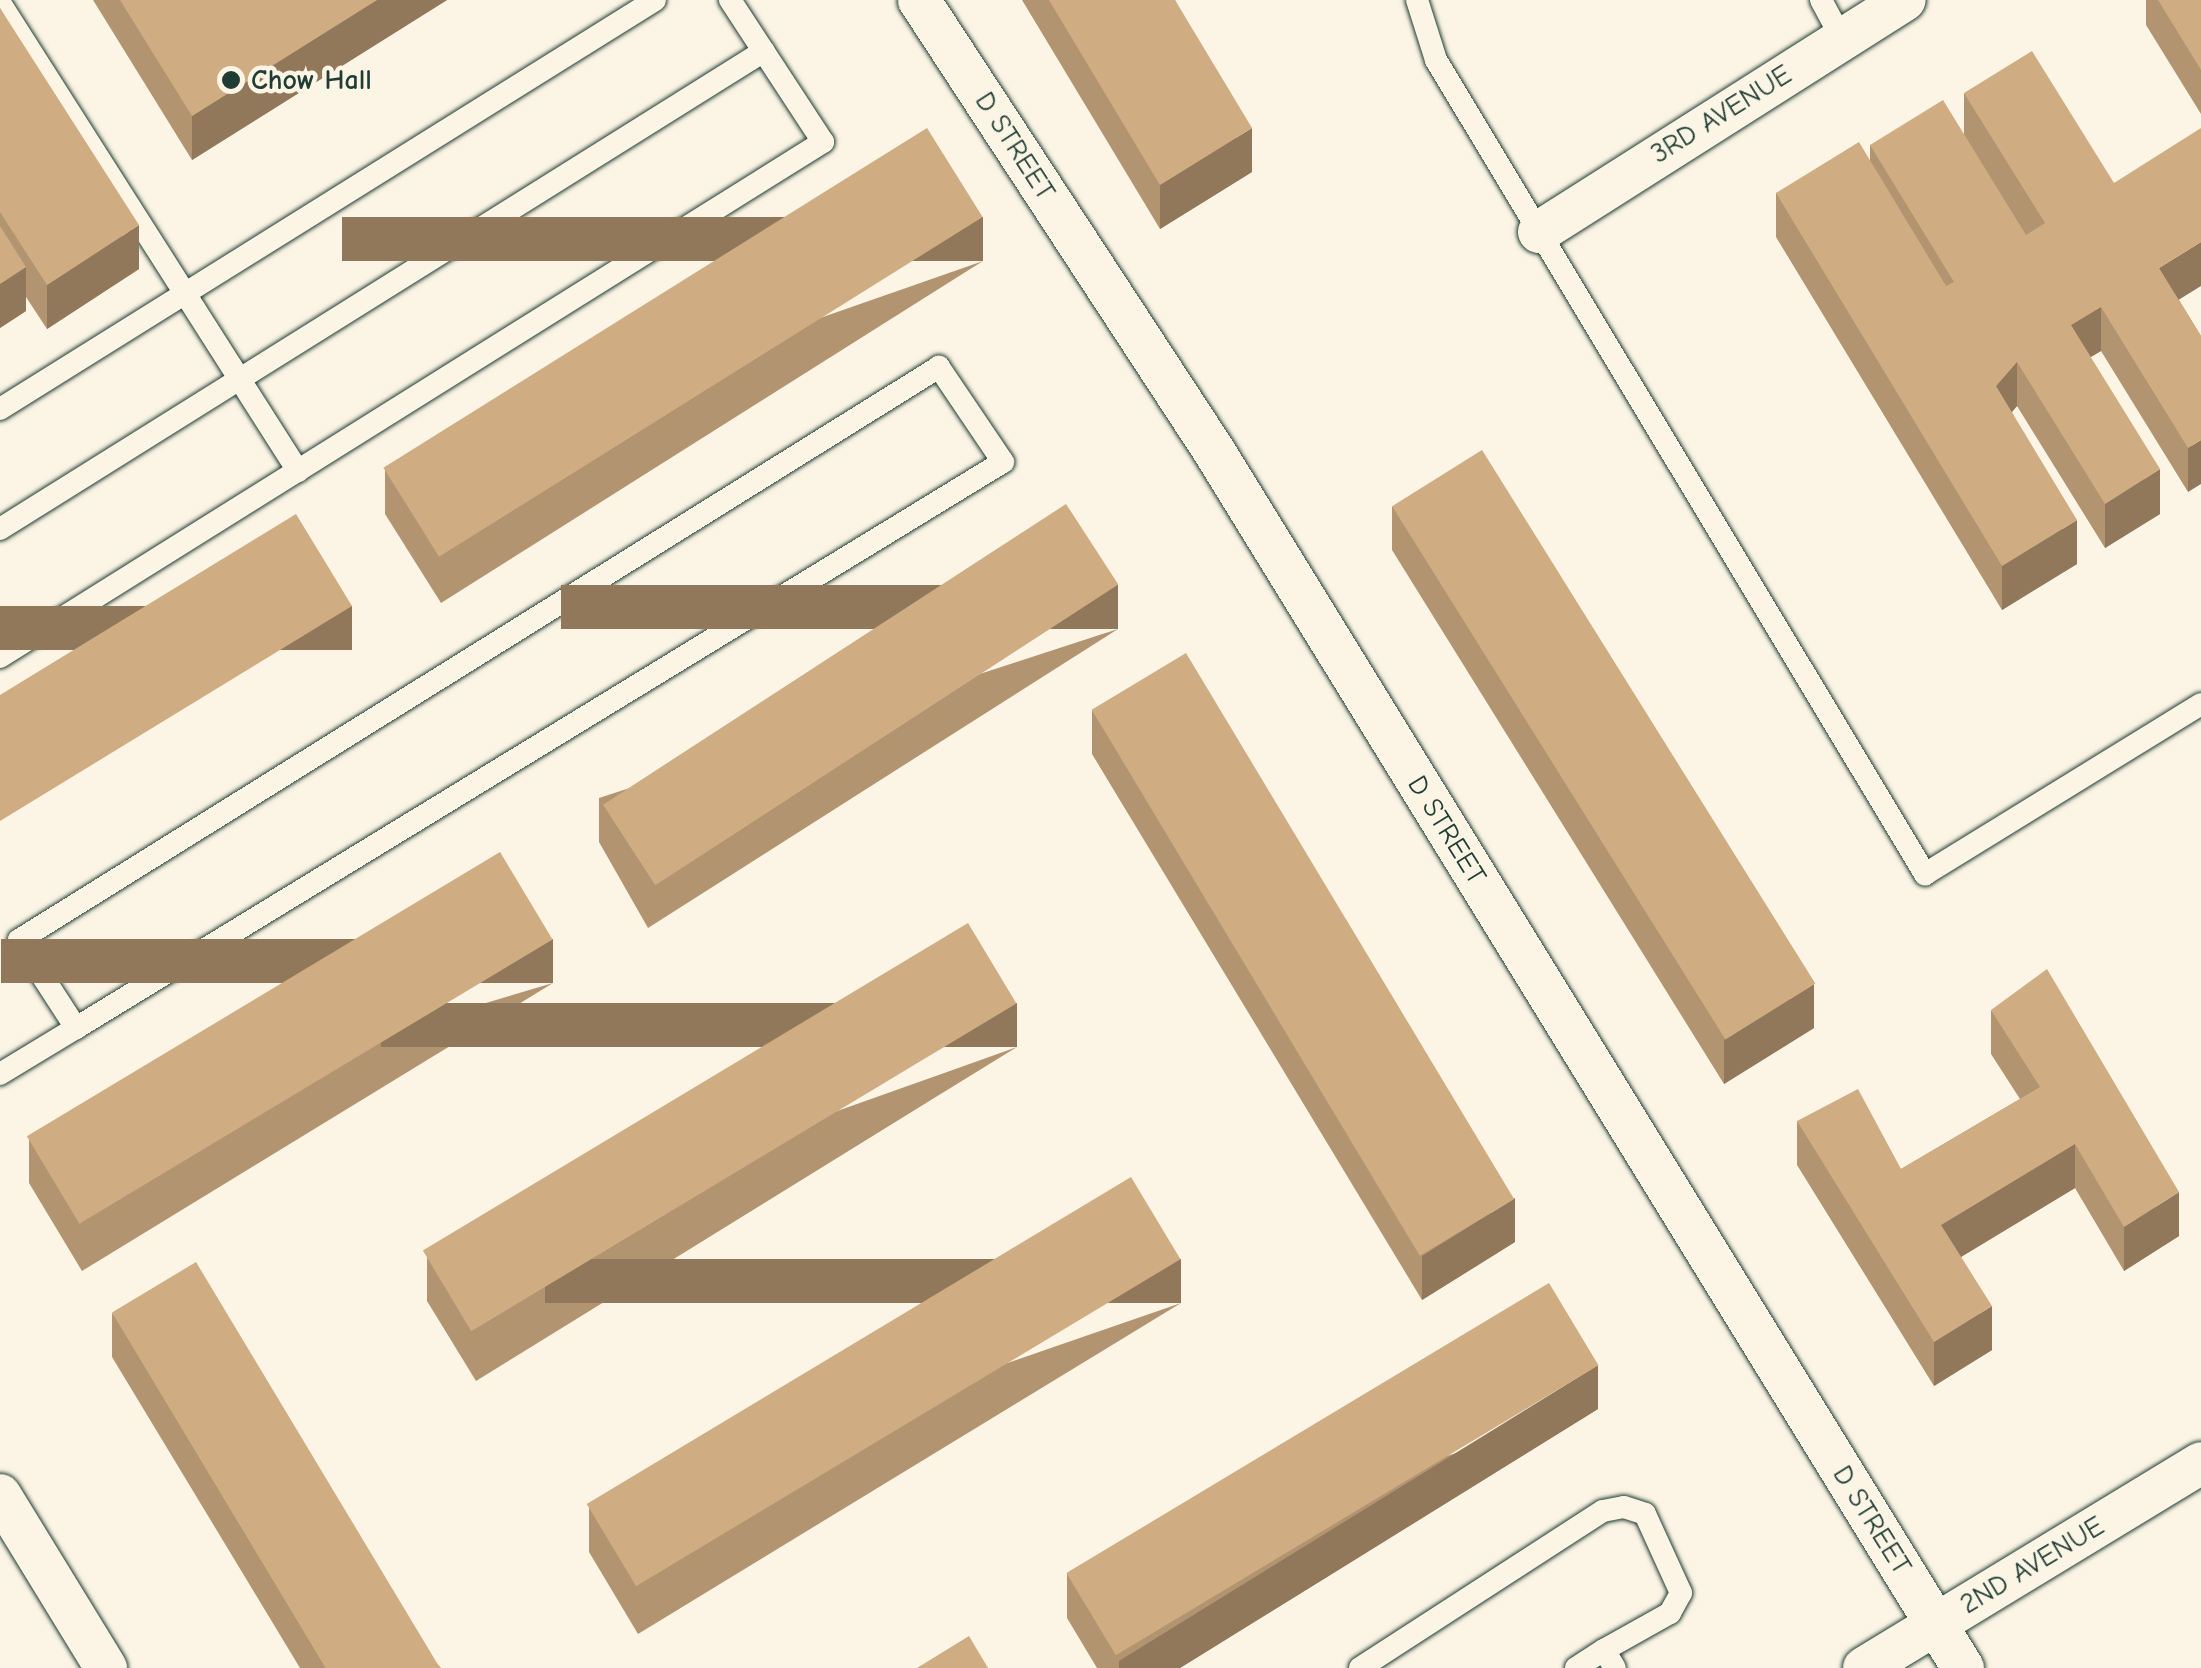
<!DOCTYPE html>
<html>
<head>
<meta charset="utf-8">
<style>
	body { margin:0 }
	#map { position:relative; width:2201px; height:1668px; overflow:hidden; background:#fcf5e5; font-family:"Comic Neue",sans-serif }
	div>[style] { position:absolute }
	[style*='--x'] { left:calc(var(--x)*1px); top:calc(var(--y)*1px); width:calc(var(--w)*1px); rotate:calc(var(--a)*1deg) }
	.roads { filter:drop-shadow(0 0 2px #1f3d34) drop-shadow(0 0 2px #1f3d34) }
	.lane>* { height:22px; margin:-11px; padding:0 11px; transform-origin:11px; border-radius:11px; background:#fcf5e5 }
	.street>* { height:42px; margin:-21px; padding:0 21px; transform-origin:21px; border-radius:21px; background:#fcf5e5 }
	.wall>* { inset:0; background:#b29470 }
	.shaded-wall>* { inset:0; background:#91785b; transform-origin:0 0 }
	.building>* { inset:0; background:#cfac82; transform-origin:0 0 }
	.dots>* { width:28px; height:28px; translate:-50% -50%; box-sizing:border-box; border:5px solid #fcf5e5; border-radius:50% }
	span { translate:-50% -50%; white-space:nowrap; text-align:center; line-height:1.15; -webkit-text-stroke:9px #fcf5e5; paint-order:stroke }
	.poi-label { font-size:28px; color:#1f3d34; font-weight:700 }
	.left { translate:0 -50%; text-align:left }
	.street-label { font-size:28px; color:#1f3d34 }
</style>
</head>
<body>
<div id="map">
	<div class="roads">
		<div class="lane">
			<i style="--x:1417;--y:0;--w:63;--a:72.4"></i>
			<i style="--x:1436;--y:60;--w:950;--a:59.01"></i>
			<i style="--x:1925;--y:874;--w:324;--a:-31.6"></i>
			<i style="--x:1821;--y:0;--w:44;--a:61.7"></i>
			<i style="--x:0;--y:3;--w:555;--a:57.51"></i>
			<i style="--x:0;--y:409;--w:772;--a:-31.98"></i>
			<i style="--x:0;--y:529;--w:901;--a:-32.03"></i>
			<i style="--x:0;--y:657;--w:971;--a:-32.04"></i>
			<i style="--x:823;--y:142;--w:170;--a:-123.2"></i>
			<i style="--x:0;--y:1074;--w:89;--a:-31.2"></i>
			<i style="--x:76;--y:1028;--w:1086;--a:-31.41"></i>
			<i style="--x:1003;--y:462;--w:115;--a:-124"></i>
			<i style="--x:939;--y:367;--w:1084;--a:148.08"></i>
			<i style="--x:19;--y:940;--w:105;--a:57.1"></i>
			<i style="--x:1360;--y:1668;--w:289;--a:-32.9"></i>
			<i style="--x:1603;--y:1511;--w:21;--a:-11"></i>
			<i style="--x:1624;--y:1507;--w:22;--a:18"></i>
			<i style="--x:1645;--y:1514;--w:87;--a:65.5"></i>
			<i style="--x:1681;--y:1593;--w:23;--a:119"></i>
			<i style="--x:1670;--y:1613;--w:76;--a:150.7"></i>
			<i style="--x:1604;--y:1650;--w:21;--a:59"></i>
			<i style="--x:1576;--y:1668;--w:33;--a:-33"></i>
		</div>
		<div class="street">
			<i style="--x:919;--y:0;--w:539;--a:56.81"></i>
			<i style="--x:1214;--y:451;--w:1429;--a:58.39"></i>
			<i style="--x:1539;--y:232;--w:433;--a:-32.4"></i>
			<i style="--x:0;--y:1495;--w:203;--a:58.5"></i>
			<i style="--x:1864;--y:1668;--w:394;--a:-31.3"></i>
		</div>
	</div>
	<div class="wall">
		<i style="clip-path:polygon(93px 0,447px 0,192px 160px)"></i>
		<i style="clip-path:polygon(1022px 0,1175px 0,1252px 172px,1160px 229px)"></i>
		<i style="clip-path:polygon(2146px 0,2201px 0,2201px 114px,2146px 25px)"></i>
		<i style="clip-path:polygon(0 8px,139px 269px,47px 329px,26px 297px,26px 311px,0 328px)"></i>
		<i style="clip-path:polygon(1964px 93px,2179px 300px,2201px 336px,2188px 492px,2101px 351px,2090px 357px,2160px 514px,2105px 548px,2017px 406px,2012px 412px,2077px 564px,2002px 610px,1776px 237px,1776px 193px,1870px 160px,1870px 145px,1964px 134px)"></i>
		<i style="clip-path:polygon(983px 261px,441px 603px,385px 514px,385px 470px)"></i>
		<i style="clip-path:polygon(1392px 506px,1814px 1028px,1724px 1084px,1392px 550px)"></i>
		<i style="clip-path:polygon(1118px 629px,648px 928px,599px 842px,599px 798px)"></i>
		<i style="clip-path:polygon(1092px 710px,1515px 1242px,1422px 1300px,1092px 754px)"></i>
		<i style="clip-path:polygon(553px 983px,82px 1271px,29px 1183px,29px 1139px)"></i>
		<i style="clip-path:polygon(1991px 1010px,2179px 1236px,2124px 1271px,2075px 1188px,1961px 1257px,1992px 1350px,1934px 1386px,1797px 1165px,1797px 1121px,1901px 1169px,2020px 1099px,1991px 1054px)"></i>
		<i style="clip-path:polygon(1017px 1047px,476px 1381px,427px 1301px,427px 1257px)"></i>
		<i style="clip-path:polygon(1181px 1303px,638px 1634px,589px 1552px,589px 1508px)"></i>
		<i style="clip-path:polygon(112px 1313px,441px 1668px,300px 1668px,112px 1357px)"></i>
		<i style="clip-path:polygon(1598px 1409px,1180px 1668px,1097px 1668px,1067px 1618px,1067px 1574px)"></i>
	</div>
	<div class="shaded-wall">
		<i style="clip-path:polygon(377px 0,447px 0,192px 160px,192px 116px)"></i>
		<i style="clip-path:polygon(1252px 128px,1252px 172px,1160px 229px,1160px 185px)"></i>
		<i style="left:983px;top:217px;width:44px;height:641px;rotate:90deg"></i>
		<i style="clip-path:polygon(139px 225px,139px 269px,47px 329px,47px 285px)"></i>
		<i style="clip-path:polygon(2201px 242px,2201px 286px,2159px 312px,2159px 268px)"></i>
		<i style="clip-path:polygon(26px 267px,26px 311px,0 328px,0 284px)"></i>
		<i style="clip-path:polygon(2101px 307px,2101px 351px,2071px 369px,2071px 325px)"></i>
		<i style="clip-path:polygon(2017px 362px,2017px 406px,1996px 430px,1996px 386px)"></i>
		<i style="clip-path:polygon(2201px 440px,2201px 484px,2188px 492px,2188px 448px)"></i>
		<i style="clip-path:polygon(2160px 469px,2160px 514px,2105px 548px,2105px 504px)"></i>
		<i style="clip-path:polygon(2077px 520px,2077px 564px,2002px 610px,2002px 566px)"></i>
		<i style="left:1118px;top:585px;width:44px;height:557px;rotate:90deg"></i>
		<i style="left:352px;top:606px;width:44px;height:412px;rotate:90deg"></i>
		<i style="left:553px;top:939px;width:44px;height:552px;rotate:90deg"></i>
		<i style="clip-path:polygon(1814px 984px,1814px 1028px,1724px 1084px,1724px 1040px)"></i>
		<i style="left:1017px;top:1003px;width:44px;height:636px;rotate:90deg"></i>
		<i style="clip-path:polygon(2075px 1144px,2075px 1188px,1941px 1269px,1941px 1225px)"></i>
		<i style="clip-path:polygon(2179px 1192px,2179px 1236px,2124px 1271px,2124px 1227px)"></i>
		<i style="clip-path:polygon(1515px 1198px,1515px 1242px,1422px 1300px,1422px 1256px)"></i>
		<i style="left:1181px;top:1259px;width:44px;height:636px;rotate:90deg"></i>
		<i style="clip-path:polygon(1992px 1306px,1992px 1350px,1934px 1386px,1934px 1342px)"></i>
		<i style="clip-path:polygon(1598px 1365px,1598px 1409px,1180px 1668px,1119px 1668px,1119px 1661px)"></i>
	</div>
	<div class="building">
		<i style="clip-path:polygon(120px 0,377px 0,192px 116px)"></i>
		<i style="clip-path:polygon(1049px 0,1175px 0,1252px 128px,1160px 185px)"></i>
		<i style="clip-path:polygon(2158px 0,2201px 0,2201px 70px)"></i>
		<i style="clip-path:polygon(0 8px,139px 225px,47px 285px,0 212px)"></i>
		<i style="clip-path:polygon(2032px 51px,2114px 183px,2201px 128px,2201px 242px,2159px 268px,2201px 336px,2201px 440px,2188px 448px,2101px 307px,2071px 325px,2160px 469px,2105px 504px,2017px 362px,1996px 386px,2077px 520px,2002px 566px,1776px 193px,1859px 142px,1946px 286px,1954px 282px,1870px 145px,1943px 100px,2026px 235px,2045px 223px,1964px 93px)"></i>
		<i style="left:927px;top:128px;width:105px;height:641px;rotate:58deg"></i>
		<i style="clip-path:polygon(0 226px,26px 267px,0 284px)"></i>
		<i style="left:1482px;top:450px;width:629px;height:106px;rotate:58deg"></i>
		<i style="left:1066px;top:504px;width:96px;height:552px;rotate:57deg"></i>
		<i style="clip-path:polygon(296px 514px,352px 606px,0 821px,0 695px)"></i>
		<i style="left:1186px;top:653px;width:637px;height:110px;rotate:59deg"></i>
		<i style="left:500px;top:852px;width:102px;height:552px;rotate:59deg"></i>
		<i style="left:968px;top:923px;width:94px;height:636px;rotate:59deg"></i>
		<i style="clip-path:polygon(2047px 969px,2179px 1192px,2124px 1227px,2075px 1144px,1941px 1225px,1992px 1306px,1934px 1342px,1797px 1121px,1858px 1089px,1901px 1169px,2040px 1087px,1991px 1010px)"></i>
		<i style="left:1131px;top:1177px;width:96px;height:635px;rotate:59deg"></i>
		<i style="left:196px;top:1262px;width:474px;height:98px;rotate:59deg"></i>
		<i style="left:1549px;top:1283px;width:96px;height:563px;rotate:59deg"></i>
		<i style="clip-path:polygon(969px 1636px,988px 1668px,917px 1668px)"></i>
	</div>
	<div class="dots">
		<i style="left:231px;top:80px;background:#1f3d34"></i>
	</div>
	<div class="poi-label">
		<span class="left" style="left:251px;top:80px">Chow Hall</span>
	</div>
	<div class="street-label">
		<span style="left:1721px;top:114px;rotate:-32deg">3RD AVENUE</span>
		<span style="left:1015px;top:146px;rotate:57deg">D STREET</span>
		<span style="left:1447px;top:830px;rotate:58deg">D STREET</span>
		<span style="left:1872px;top:1520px;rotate:58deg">D STREET</span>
		<span style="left:2032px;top:1565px;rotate:-31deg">2ND AVENUE</span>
	</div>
</div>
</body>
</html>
